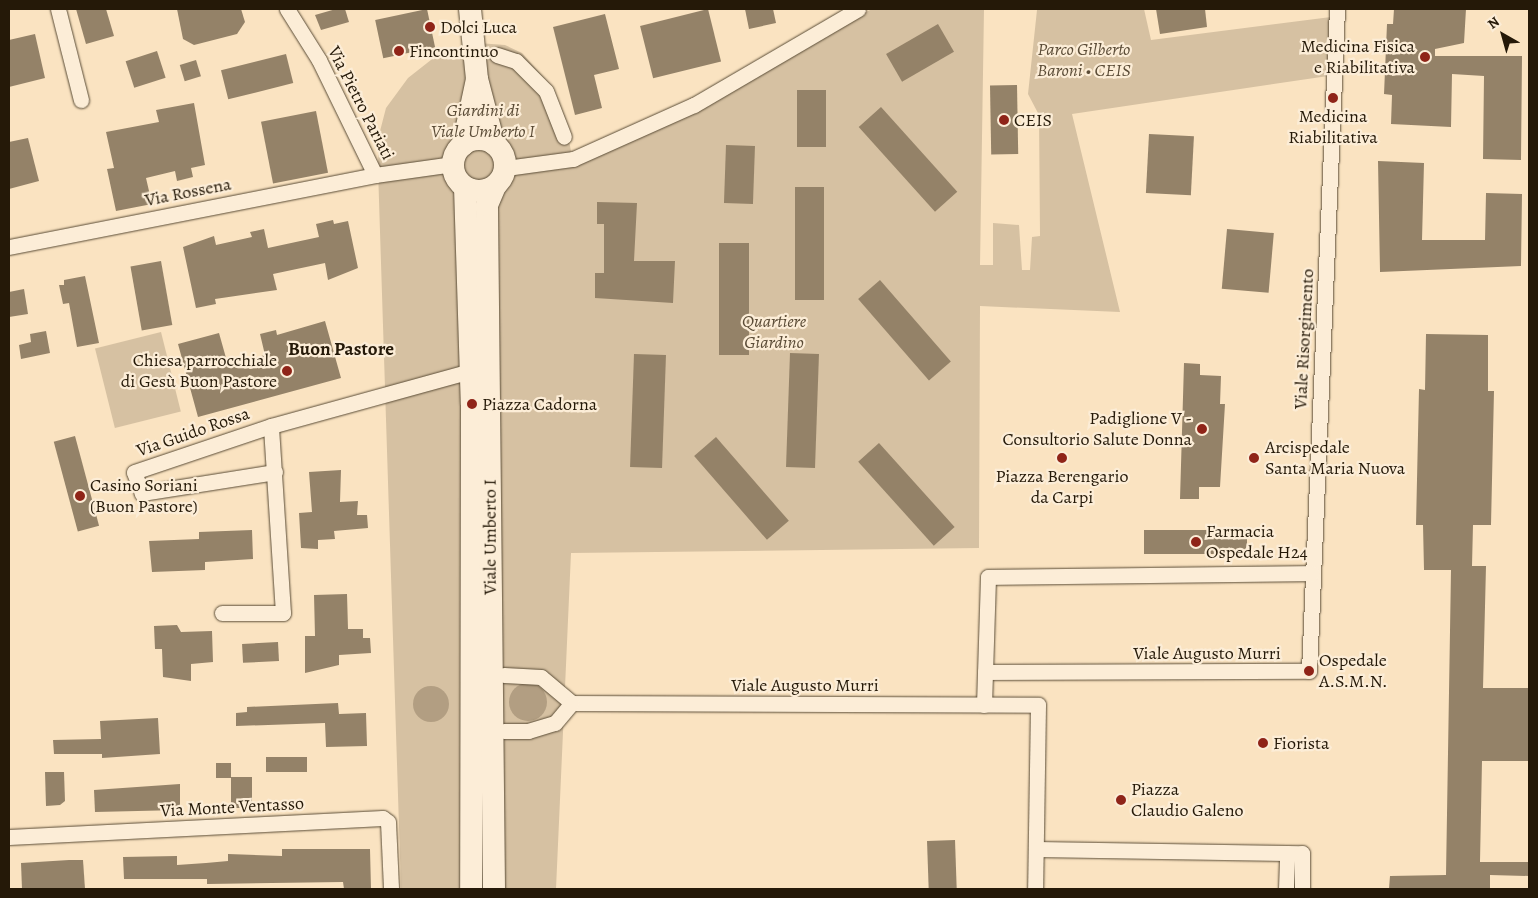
<!DOCTYPE html>
<html>
<head>
<meta charset="utf-8">
<style>
	body { margin:0 }
	#map { position:relative; width:1538px; height:898px; overflow:hidden; background:#fae3c1; font-family:Alegreya,serif }
	div>[style] { position:absolute }
	[style*='--x'] { left:calc(var(--x)*1px); top:calc(var(--y)*1px); width:calc(var(--w)*1px); rotate:calc(var(--a)*1deg) }
	.green>* { inset:0; background:#d6c1a2; transform-origin:0 0 }
	.water>* { inset:0; background:#b29e82 }
	.round { border-radius:50% }
	.building>* { inset:0; background:#948268; transform-origin:0 0 }
	.roads { filter:drop-shadow(0 0 1px #5a4c36) drop-shadow(0 0 1px #5a4c36) }
	.street>* { height:15px; margin:-7.5px; padding:0 7.5px; transform-origin:7.5px; border-radius:7.5px; background:#fcedd7 }
	.secondary>* { height:22px; margin:-11px; padding:0 11px; transform-origin:11px; border-radius:11px; background:#fcedd7 }
	.secondary>.ring { margin:-11px; padding:0; box-sizing:content-box; background:none; border:22px solid #fcedd7; border-radius:50% }
	.dots>* { width:14px; height:14px; translate:-50% -50%; box-sizing:border-box; border:2px solid #fcedd7; border-radius:50% }
	span { translate:-50% -50%; white-space:nowrap; text-align:center; line-height:1.15; -webkit-text-stroke:4.5px #fcedd7; paint-order:stroke }
	.poi-label { font-size:18px; color:#251908 }
	.left { translate:0 -50%; text-align:left }
	.right { translate:-100% -50%; text-align:right }
	.park-label { font-size:18px; color:#5a4b36; font-style:italic }
	.street-label { font-size:18px; color:#251908 }
	.neighbourhood-label { font-size:19px; color:#251908; font-weight:700 }
	.frame { position:absolute; inset:0; border:10px solid #251908; pointer-events:none }
	.north { position:absolute; left:1478px; top:10px; width:50px; height:50px; -webkit-text-stroke:4px #fcedd7; paint-order:stroke; rotate:322deg; font-size:14px; font-weight:700; line-height:20px; text-align:center; color:#251908 }
	.north::after { content:''; display:block; margin:auto; width:18px; height:22px; background:#251908; clip-path:polygon(50% 0,100% 100%,50% 72%,0 100%) }
</style>
</head>
<body>
<div id="map">
	<div class="green">
		<i style="clip-path:polygon(872px 9px,984px 9px,980px 265px,993px 265px,993px 223px,1019px 225px,1022px 270px,1030px 270px,1032px 237px,1040px 236px,1039px 115px,1028px 94px,1037px 10px,1144px 9px,1151px 40px,1331px 17px,1328px 76px,1072px 114px,1120px 312px,980px 306px,979px 548px,571px 553px,556px 889px,401px 889px,378px 169px,379px 135px,386px 108px,408px 78px,436px 56px,478px 43px,505px 45px,522px 53px,552px 87px,565px 117px,573px 163px)"></i>
		<i style="left:161px;top:332px;width:82px;height:68px;rotate:76deg"></i>
	</div>
	<div class="water">
		<i class="round" style="left:509px;top:683px;width:38px;height:38px"></i>
		<i class="round" style="left:413px;top:686px;width:36px;height:36px"></i>
	</div>
	<div class="building">
		<i style="clip-path:polygon(76px 9px,106px 9px,114px 36px,86px 44px)"></i>
		<i style="clip-path:polygon(177px 9px,241px 9px,245px 22px,237px 34px,194px 45px,183px 39px)"></i>
		<i style="clip-path:polygon(336px 9px,345px 9px,349px 22px,321px 30px,315px 15px)"></i>
		<i style="left:427px;top:9px;width:39px;height:53px;rotate:78deg"></i>
		<i style="left:708px;top:9px;width:54px;height:70px;rotate:76deg"></i>
		<i style="clip-path:polygon(745px 9px,773px 9px,776px 23px,749px 29px)"></i>
		<i style="clip-path:polygon(1156px 9px,1205px 9px,1207px 27px,1160px 34px)"></i>
		<i style="clip-path:polygon(1394px 9px,1466px 9px,1464px 43px,1435px 49px,1435px 56px,1522px 56px,1521px 160px,1483px 159px,1484px 76px,1452px 74px,1451px 127px,1391px 124px,1392px 95px,1384px 94px,1387px 24px,1393px 24px)"></i>
		<i style="clip-path:polygon(605px 14px,619px 69px,594px 75px,602px 108px,575px 115px,553px 27px)"></i>
		<i style="left:938px;top:24px;width:32px;height:60px;rotate:60deg"></i>
		<i style="clip-path:polygon(35px 34px,45px 78px,9px 87px,9px 40px)"></i>
		<i style="left:157px;top:51px;width:28px;height:33px;rotate:72deg"></i>
		<i style="left:286px;top:54px;width:30px;height:67px;rotate:76deg"></i>
		<i style="left:196px;top:60px;width:17px;height:17px;rotate:73deg"></i>
		<i style="left:1017px;top:85px;width:69px;height:27px;rotate:89deg"></i>
		<i style="left:797px;top:90px;width:29px;height:57px"></i>
		<i style="clip-path:polygon(194px 103px,205px 165px,191px 168px,193px 177px,177px 181px,175px 171px,146px 178px,152px 204px,116px 211px,107px 169px,114px 168px,106px 132px,159px 122px,156px 110px)"></i>
		<i style="left:881px;top:107px;width:114px;height:30px;rotate:48deg"></i>
		<i style="left:316px;top:111px;width:63px;height:56px;rotate:79deg"></i>
		<i style="left:1149px;top:134px;width:45px;height:59px;rotate:3deg"></i>
		<i style="clip-path:polygon(28px 138px,39px 181px,9px 189px,9px 142px)"></i>
		<i style="left:726px;top:145px;width:29px;height:58px;rotate:2deg"></i>
		<i style="clip-path:polygon(1378px 161px,1424px 163px,1422px 240px,1485px 240px,1486px 193px,1522px 194px,1521px 266px,1380px 272px)"></i>
		<i style="left:795px;top:187px;width:29px;height:113px"></i>
		<i style="clip-path:polygon(597px 202px,637px 203px,634px 261px,675px 261px,673px 303px,595px 298px,595px 273px,604px 273px,604px 224px,597px 224px)"></i>
		<i style="clip-path:polygon(333px 220px,334px 224px,348px 221px,358px 268px,328px 280px,325px 263px,273px 274px,277px 290px,215px 299px,216px 304px,196px 308px,183px 247px,214px 236px,216px 245px,252px 237px,250px 232px,264px 229px,268px 248px,319px 237px,316px 224px)"></i>
		<i style="left:1227px;top:229px;width:47px;height:60px;rotate:5deg"></i>
		<i style="left:719px;top:243px;width:30px;height:112px"></i>
		<i style="left:161px;top:261px;width:65px;height:31px;rotate:80deg"></i>
		<i style="clip-path:polygon(85px 276px,99px 343px,77px 347px,69px 303px,63px 304px,59px 285px,64px 285px,64px 280px)"></i>
		<i style="left:880px;top:280px;width:108px;height:29px;rotate:49deg"></i>
		<i style="clip-path:polygon(24px 289px,28px 314px,9px 317px,9px 292px)"></i>
		<i style="clip-path:polygon(325px 321px,341px 378px,198px 417px,178px 344px,219px 333px,228px 365px,265px 355px,260px 334px,276px 330px,277px 335px)"></i>
		<i style="clip-path:polygon(46px 331px,50px 353px,21px 359px,19px 345px,31px 342px,30px 334px)"></i>
		<i style="clip-path:polygon(1426px 334px,1488px 335px,1488px 391px,1494px 391px,1491px 525px,1473px 525px,1472px 566px,1486px 566px,1483px 688px,1529px 688px,1529px 761px,1482px 761px,1480px 862px,1529px 862px,1529px 876px,1490px 875px,1490px 889px,1389px 889px,1390px 876px,1446px 875px,1451px 570px,1424px 570px,1423px 525px,1416px 525px,1419px 389px,1425px 390px)"></i>
		<i style="left:790px;top:353px;width:29px;height:114px;rotate:2deg"></i>
		<i style="left:634px;top:354px;width:32px;height:113px;rotate:2deg"></i>
		<i style="clip-path:polygon(1184px 363px,1200px 364px,1200px 375px,1221px 376px,1220px 404px,1225px 404px,1220px 487px,1199px 487px,1199px 499px,1180px 499px)"></i>
		<i style="left:75px;top:436px;width:93px;height:22px;rotate:75deg"></i>
		<i style="left:716px;top:437px;width:111px;height:29px;rotate:49deg"></i>
		<i style="left:879px;top:443px;width:113px;height:28px;rotate:48deg"></i>
		<i style="clip-path:polygon(341px 470px,340px 502px,358px 501px,357px 515px,367px 515px,368px 528px,334px 531px,335px 539px,318px 540px,318px 549px,301px 548px,299px 513px,312px 512px,309px 472px)"></i>
		<i style="clip-path:polygon(252px 530px,253px 559px,205px 562px,205px 570px,152px 572px,149px 541px,199px 539px,199px 532px)"></i>
		<i style="left:1144px;top:530px;width:103px;height:24px"></i>
		<i style="clip-path:polygon(347px 594px,348px 629px,363px 629px,363px 638px,370px 638px,371px 653px,339px 655px,339px 665px,305px 673px,305px 636px,315px 636px,314px 595px)"></i>
		<i style="clip-path:polygon(177px 625px,181px 632px,212px 631px,213px 662px,191px 664px,191px 681px,163px 677px,162px 649px,155px 649px,154px 626px)"></i>
		<i style="left:278px;top:642px;width:19px;height:36px;rotate:87deg"></i>
		<i style="clip-path:polygon(338px 703px,339px 714px,366px 713px,367px 746px,326px 747px,325px 723px,236px 726px,236px 713px,247px 712px,247px 707px)"></i>
		<i style="clip-path:polygon(158px 718px,160px 754px,102px 758px,102px 754px,54px 754px,53px 740px,101px 739px,100px 721px)"></i>
		<i style="left:307px;top:757px;width:15px;height:41px;rotate:90deg"></i>
		<i style="left:216px;top:763px;width:15px;height:15px"></i>
		<i style="clip-path:polygon(45px 772px,64px 772px,65px 801px,60px 805px,46px 806px)"></i>
		<i style="left:231px;top:777px;width:21px;height:31px"></i>
		<i style="clip-path:polygon(180px 784px,180px 810px,95px 812px,94px 790px)"></i>
		<i style="left:955px;top:840px;width:49px;height:28px;rotate:88deg"></i>
		<i style="clip-path:polygon(282px 849px,370px 849px,371px 889px,344px 889px,343px 882px,207px 884px,207px 879px,124px 879px,123px 857px,177px 856px,177px 865px,206px 863px,228px 861px,228px 854px,282px 856px)"></i>
		<i style="clip-path:polygon(69px 860px,83px 860px,85px 889px,22px 889px,21px 863px)"></i>
	</div>
	<div class="roads">
		<div class="street">
			<i style="--x:58;--y:9;--w:94;--a:75.8"></i>
			<i style="--x:287;--y:9;--w:60;--a:57.9"></i>
			<i style="--x:319;--y:60;--w:128;--a:64"></i>
			<i style="--x:497;--y:55;--w:20;--a:18"></i>
			<i style="--x:516;--y:61;--w:42;--a:45"></i>
			<i style="--x:546;--y:91;--w:49;--a:68.6"></i>
			<i style="--x:506;--y:168;--w:68;--a:-7.7"></i>
			<i style="--x:573;--y:159;--w:133;--a:-24.1"></i>
			<i style="--x:694;--y:105;--w:190;--a:-30.3"></i>
			<i style="--x:9;--y:247;--w:373;--a:-11.1"></i>
			<i style="--x:375;--y:175;--w:79;--a:-8"></i>
			<i style="--x:275;--y:472;--w:135;--a:171"></i>
			<i style="--x:142;--y:493;--w:22;--a:-111"></i>
			<i style="--x:134;--y:472;--w:145;--a:-18.6"></i>
			<i style="--x:271;--y:426;--w:207;--a:-15.4"></i>
			<i style="--x:222;--y:613;--w:61;--a:0"></i>
			<i style="--x:283;--y:613;--w:187;--a:-93.7"></i>
			<i style="--x:985;--y:672;--w:324;--a:-0.2"></i>
			<i style="--x:1309;--y:671;--w:663;--a:-87.58"></i>
			<i style="--x:504;--y:675;--w:37;--a:3"></i>
			<i style="--x:541;--y:677;--w:40;--a:40"></i>
			<i style="--x:572;--y:703;--w:466;--a:0.2"></i>
			<i style="--x:1038;--y:705;--w:184;--a:90.9"></i>
			<i style="--x:984;--y:705;--w:128;--a:-88.2"></i>
			<i style="--x:988;--y:577;--w:324;--a:-0.7"></i>
			<i style="--x:504;--y:731;--w:24;--a:0"></i>
			<i style="--x:528;--y:731;--w:28;--a:-17"></i>
			<i style="--x:555;--y:723;--w:26;--a:-50"></i>
			<i style="--x:9;--y:837;--w:374;--a:-2.9"></i>
			<i style="--x:383;--y:818;--w:6;--a:39"></i>
			<i style="--x:388;--y:822;--w:67;--a:87.4"></i>
			<i style="--x:1036;--y:849;--w:266;--a:0.9"></i>
			<i style="--x:1302;--y:853;--w:36;--a:90"></i>
			<i style="--x:1286;--y:889;--w:36;--a:-88"></i>
		</div>
		<div class="secondary">
			<i style="--x:470;--y:9;--w:70;--a:84.3"></i>
			<i style="--x:477;--y:79;--w:67;--a:75.3"></i>
			<i class="ring" style="left:453px;top:139px;width:30px;height:30px"></i>
			<i style="--x:463;--y:145;--w:67;--a:-78"></i>
			<i style="--x:465;--y:187;--w:217;--a:88.2"></i>
			<i style="--x:472;--y:404;--w:485;--a:90.1"></i>
			<i style="--x:494;--y:889;--w:684;--a:-90.59"></i>
			<i style="--x:487;--y:205;--w:21;--a:-67"></i>
		</div>
	</div>
	<div class="dots">
		<i style="left:430px;top:27px;background:#8f2418"></i>
		<i style="left:399px;top:51px;background:#8f2418"></i>
		<i style="left:1425px;top:57px;background:#8f2418"></i>
		<i style="left:1333px;top:98px;background:#8f2418"></i>
		<i style="left:1004px;top:120px;background:#8f2418"></i>
		<i style="left:287px;top:371px;background:#8f2418"></i>
		<i style="left:472px;top:404px;background:#8f2418"></i>
		<i style="left:1202px;top:429px;background:#8f2418"></i>
		<i style="left:1062px;top:458px;background:#8f2418"></i>
		<i style="left:1254px;top:458px;background:#8f2418"></i>
		<i style="left:80px;top:496px;background:#8f2418"></i>
		<i style="left:1196px;top:542px;background:#8f2418"></i>
		<i style="left:1309px;top:671px;background:#8f2418"></i>
		<i style="left:1263px;top:743px;background:#8f2418"></i>
		<i style="left:1121px;top:800px;background:#8f2418"></i>
	</div>
	<div class="poi-label">
		<span class="left" style="left:440px;top:27px">Dolci Luca</span>
		<span class="right" style="left:1415px;top:57px">Medicina Fisica<br>e Riabilitativa</span>
		<span class="left" style="left:409px;top:51px">Fincontinuo</span>
		<span style="left:1333px;top:127px">Medicina<br>Riabilitativa</span>
		<span class="left" style="left:1014px;top:120px">CEIS</span>
		<span class="right" style="left:277px;top:371px">Chiesa parrocchiale<br>di Gesù Buon Pastore</span>
		<span class="left" style="left:482px;top:404px">Piazza Cadorna</span>
		<span class="right" style="left:1192px;top:429px">Padiglione V -<br>Consultorio Salute Donna</span>
		<span class="left" style="left:1265px;top:458px">Arcispedale<br>Santa Maria Nuova</span>
		<span style="left:1062px;top:487px">Piazza Berengario<br>da Carpi</span>
		<span class="left" style="left:90px;top:496px">Casino Soriani<br>(Buon Pastore)</span>
		<span class="left" style="left:1206px;top:542px">Farmacia<br>Ospedale H24</span>
		<span class="left" style="left:1319px;top:671px">Ospedale<br>A.S.M.N.</span>
		<span class="left" style="left:1273px;top:743px">Fiorista</span>
		<span class="left" style="left:1131px;top:800px">Piazza<br>Claudio Galeno</span>
	</div>
	<div class="park-label">
		<span style="left:1084px;top:60px">Parco Gilberto<br>Baroni • CEIS</span>
		<span style="left:483px;top:121px">Giardini di<br>Viale Umberto I</span>
		<span style="left:774px;top:332px">Quartiere<br>Giardino</span>
	</div>
	<div class="street-label">
		<span style="left:361px;top:103px;rotate:63deg">Via Pietro Pariati</span>
		<span style="left:188px;top:192px;rotate:-11deg">Via Rossena</span>
		<span style="left:1304px;top:339px;rotate:-87deg">Viale Risorgimento</span>
		<span style="left:193px;top:432px;rotate:-19deg">Via Guido Rossa</span>
		<span style="left:490px;top:537px;rotate:-90deg">Viale Umberto I</span>
		<span style="left:1207px;top:653px">Viale Augusto Murri</span>
		<span style="left:805px;top:685px">Viale Augusto Murri</span>
		<span style="left:232px;top:807px;rotate:-3deg">Via Monte Ventasso</span>
	</div>
	<div class="neighbourhood-label">
		<span style="left:341px;top:350px">Buon Pastore</span>
	</div>
	<div class="frame"></div>
	<div class="north">N</div>
</div>
</body>
</html>
